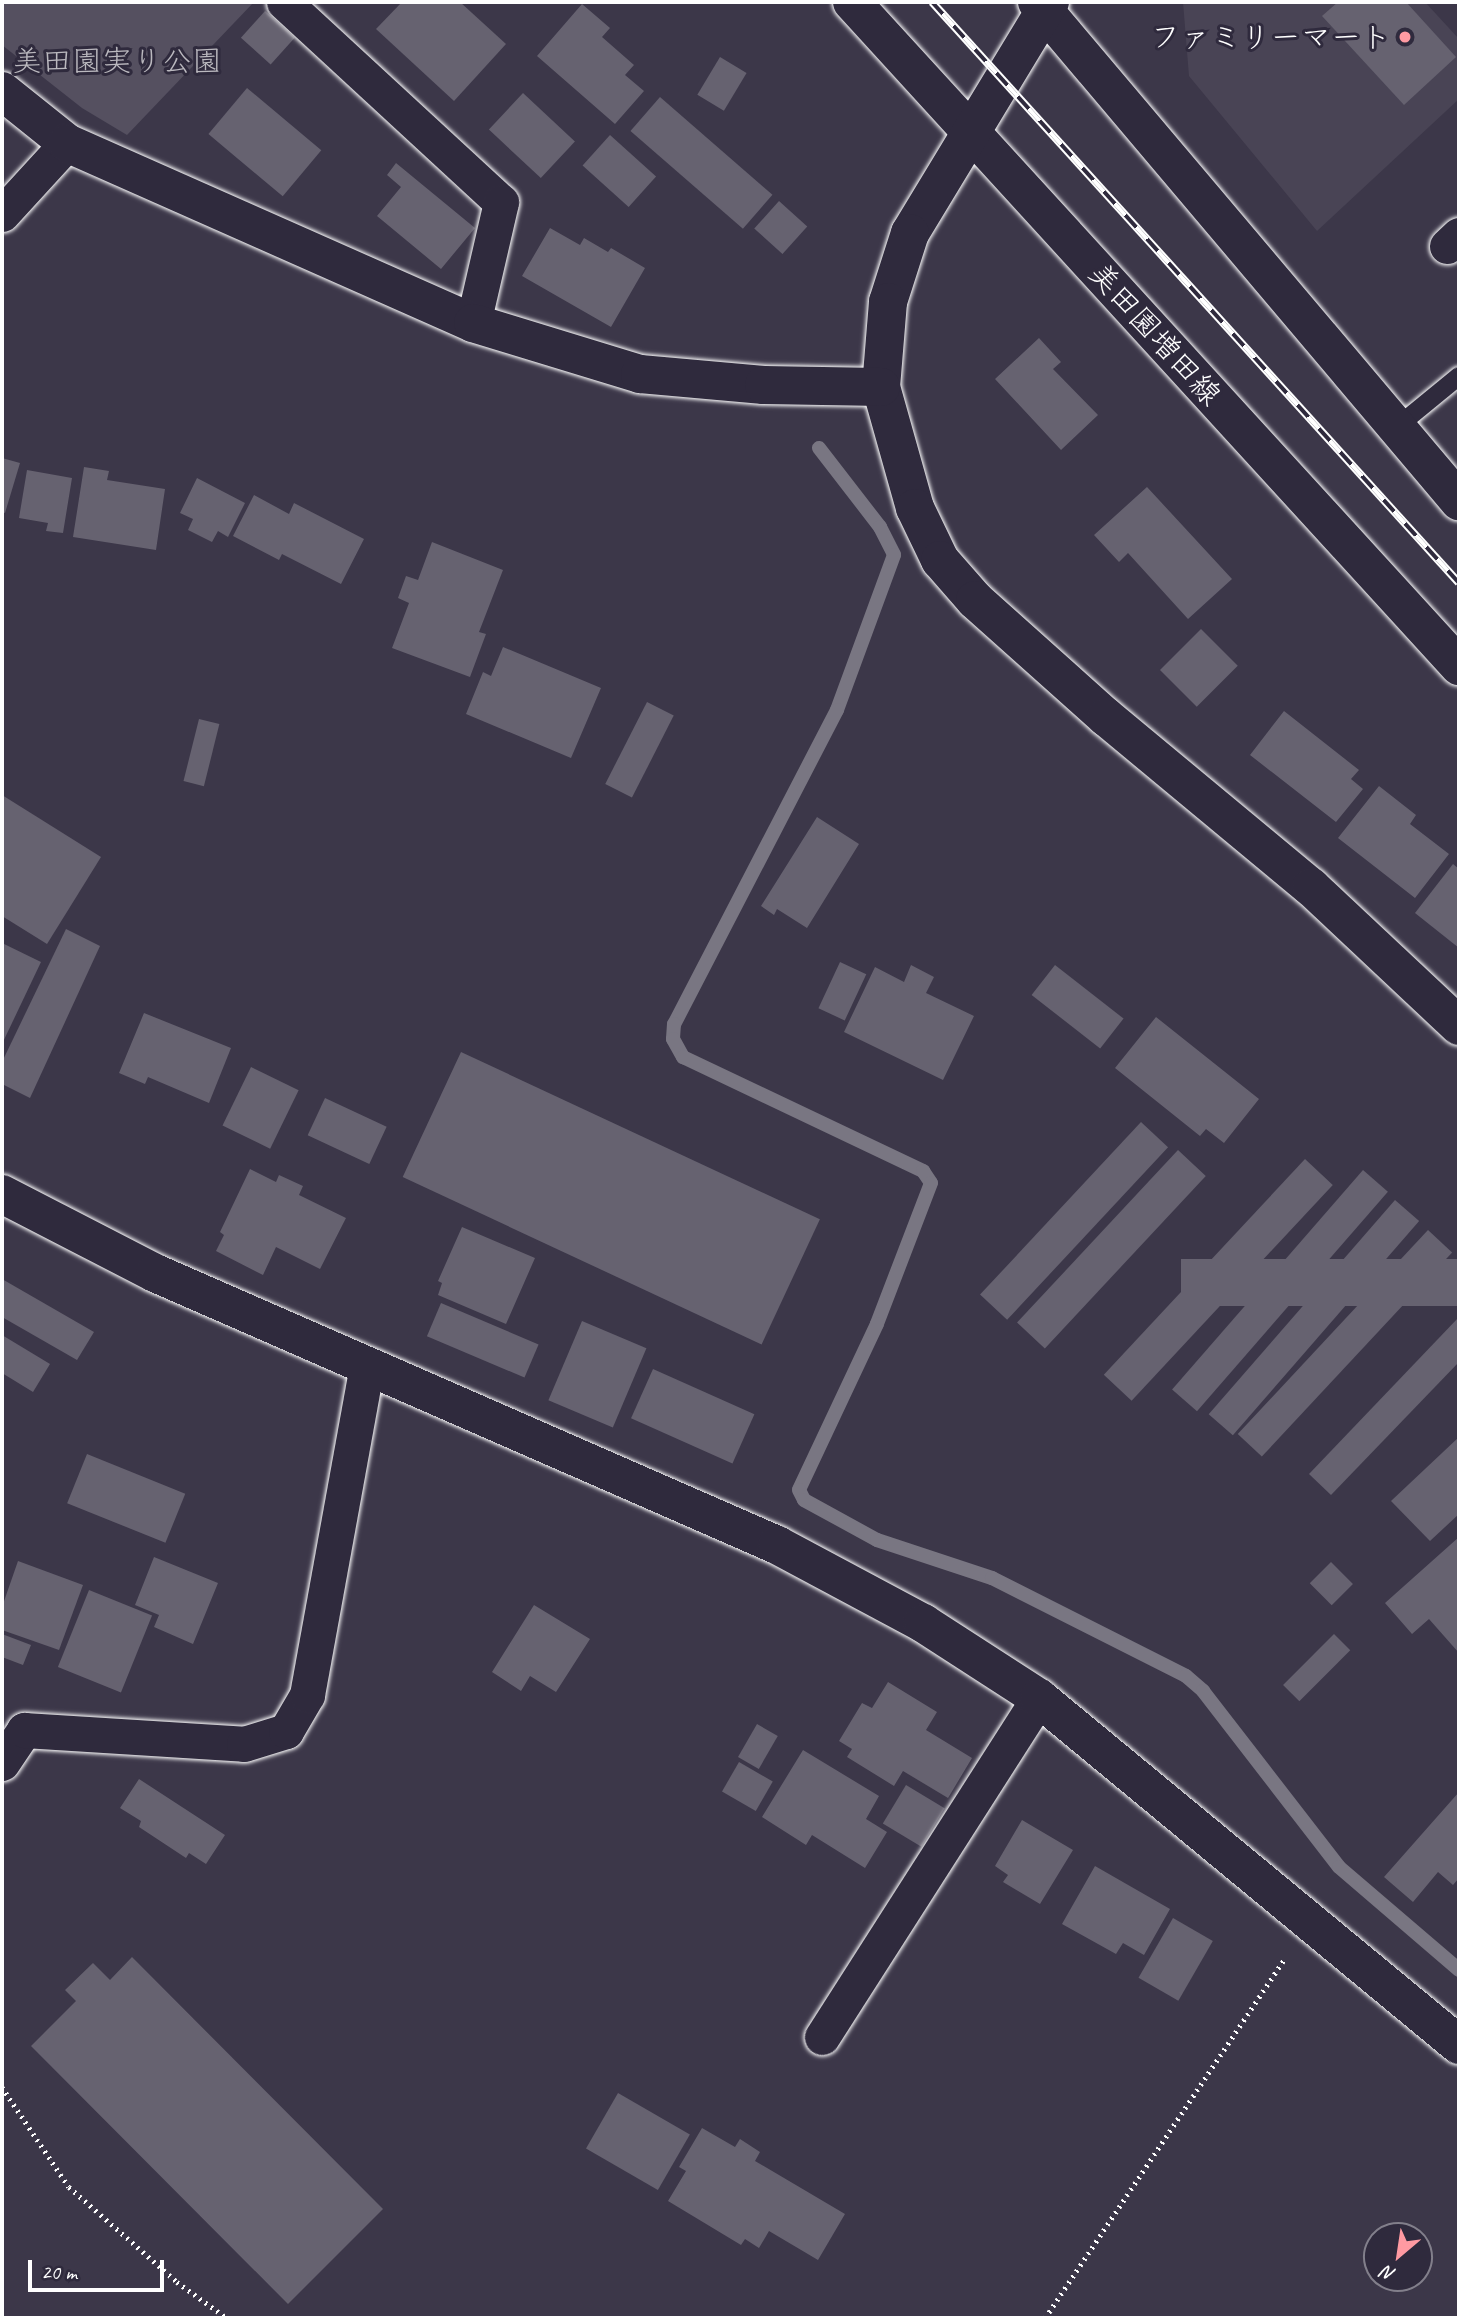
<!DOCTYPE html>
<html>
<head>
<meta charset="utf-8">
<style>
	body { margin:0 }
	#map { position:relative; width:1461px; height:2320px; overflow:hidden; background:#3c3749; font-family:Caveat,"Klee One",sans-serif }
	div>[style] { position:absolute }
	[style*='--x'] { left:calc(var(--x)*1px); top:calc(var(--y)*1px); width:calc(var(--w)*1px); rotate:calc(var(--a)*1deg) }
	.built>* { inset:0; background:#494455 }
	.green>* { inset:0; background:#555060 }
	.stream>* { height:14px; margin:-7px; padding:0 7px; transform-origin:7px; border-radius:7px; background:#797682 }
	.building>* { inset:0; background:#666270; transform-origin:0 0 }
	.path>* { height:4.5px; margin-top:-2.25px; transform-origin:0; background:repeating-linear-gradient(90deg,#fff 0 2px,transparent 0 7px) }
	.roads { filter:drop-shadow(0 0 2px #fff) drop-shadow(0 0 2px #fff) }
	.lane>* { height:18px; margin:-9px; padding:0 9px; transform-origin:9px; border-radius:9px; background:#2f2a3d }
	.street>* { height:35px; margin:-17.5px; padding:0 17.5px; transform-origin:17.5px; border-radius:17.5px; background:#2f2a3d }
	.secondary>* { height:38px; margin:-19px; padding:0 19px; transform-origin:19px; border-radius:19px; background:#2f2a3d }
	.rail>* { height:8px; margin-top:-4px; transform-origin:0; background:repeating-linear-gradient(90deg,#2f2a3d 0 16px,#fff 0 32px); box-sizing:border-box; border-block:2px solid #fff }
	.dots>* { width:19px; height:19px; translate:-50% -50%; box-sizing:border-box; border:4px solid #2f2a3d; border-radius:50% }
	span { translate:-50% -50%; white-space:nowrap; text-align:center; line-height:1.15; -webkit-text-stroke:6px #2f2a3d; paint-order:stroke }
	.poi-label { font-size:30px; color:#fff }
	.right { translate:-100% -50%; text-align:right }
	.park-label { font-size:30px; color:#bbb9bf }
	.street-label { font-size:30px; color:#fff }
	.frame { position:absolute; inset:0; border:4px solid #fff; pointer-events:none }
	.north { position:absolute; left:1363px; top:2222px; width:70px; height:70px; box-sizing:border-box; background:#2f2a3d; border:2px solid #827f8b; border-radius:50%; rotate:209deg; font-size:19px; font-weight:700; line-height:28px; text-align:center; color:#fff }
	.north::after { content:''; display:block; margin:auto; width:24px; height:32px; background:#ff9aa2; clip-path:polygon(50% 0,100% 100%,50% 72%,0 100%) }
	.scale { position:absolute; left:28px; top:2260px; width:136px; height:32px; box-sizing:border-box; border:4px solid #fff; border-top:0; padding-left:9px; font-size:21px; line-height:24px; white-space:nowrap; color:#fff; -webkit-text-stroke:5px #2f2a3d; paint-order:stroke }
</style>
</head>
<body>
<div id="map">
	<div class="built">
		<i style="clip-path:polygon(1183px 2px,1425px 2px,1459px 39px,1459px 99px,1317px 231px,1189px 76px)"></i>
	</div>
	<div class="green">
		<i style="clip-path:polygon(2px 2px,254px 2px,127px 135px,82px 108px,2px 45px)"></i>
	</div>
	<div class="stream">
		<i style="--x:819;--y:448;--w:100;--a:52.3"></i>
		<i style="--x:880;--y:527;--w:31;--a:63"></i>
		<i style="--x:894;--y:555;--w:165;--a:110.2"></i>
		<i style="--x:837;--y:710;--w:354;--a:117.4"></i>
		<i style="--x:674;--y:1024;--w:15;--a:94"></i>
		<i style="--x:673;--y:1039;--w:21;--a:61"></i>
		<i style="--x:683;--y:1057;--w:266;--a:25.4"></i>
		<i style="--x:923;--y:1171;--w:14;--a:56"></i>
		<i style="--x:931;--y:1183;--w:151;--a:111"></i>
		<i style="--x:877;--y:1324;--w:183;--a:115.2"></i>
		<i style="--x:799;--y:1490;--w:11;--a:63"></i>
		<i style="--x:804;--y:1500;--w:83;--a:28.7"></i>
		<i style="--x:877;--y:1540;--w:121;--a:18.3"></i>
		<i style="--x:992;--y:1578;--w:217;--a:26.8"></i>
		<i style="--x:1186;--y:1676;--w:23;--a:41"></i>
		<i style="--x:1203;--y:1691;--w:222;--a:52.3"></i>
		<i style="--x:1339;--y:1867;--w:158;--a:40.6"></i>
	</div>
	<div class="building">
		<i style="clip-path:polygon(402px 2px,460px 2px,506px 44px,454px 101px,376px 29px)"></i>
		<i style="clip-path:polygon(1338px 2px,1406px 2px,1456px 57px,1404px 105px,1322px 16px)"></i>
		<i style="clip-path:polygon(582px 4px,610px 28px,602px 37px,634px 65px,625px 75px,644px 91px,615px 124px,537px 56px)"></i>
		<i style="left:265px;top:11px;width:40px;height:36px;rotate:42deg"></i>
		<i style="left:720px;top:57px;width:31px;height:44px;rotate:31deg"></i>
		<i style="left:247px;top:88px;width:97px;height:60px;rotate:40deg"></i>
		<i style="left:523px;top:93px;width:71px;height:50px;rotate:43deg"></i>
		<i style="left:660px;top:97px;width:149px;height:45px;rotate:41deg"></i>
		<i style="left:610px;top:135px;width:62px;height:41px;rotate:42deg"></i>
		<i style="clip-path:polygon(396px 163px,475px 228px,441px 269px,377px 216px,401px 187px,387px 175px)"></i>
		<i style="left:779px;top:201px;width:38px;height:37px;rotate:42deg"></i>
		<i style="clip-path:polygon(550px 228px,580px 245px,584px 238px,608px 252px,611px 248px,645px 268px,611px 327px,522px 276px)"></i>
		<i style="clip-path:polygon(1039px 338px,1061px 362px,1053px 369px,1098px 415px,1061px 450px,995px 379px)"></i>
		<i style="clip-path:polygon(2px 458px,20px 463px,5px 513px,2px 512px)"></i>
		<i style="clip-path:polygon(84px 467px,109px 471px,107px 480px,165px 489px,156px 550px,73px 537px)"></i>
		<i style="clip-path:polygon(27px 470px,72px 478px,63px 533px,46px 531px,48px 523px,19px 518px)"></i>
		<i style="clip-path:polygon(197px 478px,245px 503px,228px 537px,218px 531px,212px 542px,188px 530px,193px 519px,180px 513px)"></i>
		<i style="clip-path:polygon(1147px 487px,1232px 579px,1188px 619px,1128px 553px,1119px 562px,1094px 535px)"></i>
		<i style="clip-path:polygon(254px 495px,289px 514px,294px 503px,364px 539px,341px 584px,282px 554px,279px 560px,233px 536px)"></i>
		<i style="clip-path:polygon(432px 542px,503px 570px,479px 632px,486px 634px,470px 677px,392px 648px,409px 603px,398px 598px,406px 576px,418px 580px)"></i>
		<i style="left:1201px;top:629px;width:52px;height:58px;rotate:45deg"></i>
		<i style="clip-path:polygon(503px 647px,601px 688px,571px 758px,466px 714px,483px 672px,491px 676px)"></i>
		<i style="left:647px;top:702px;width:30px;height:92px;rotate:27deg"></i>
		<i style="clip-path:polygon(1284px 711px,1359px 770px,1351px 779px,1363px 789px,1336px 822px,1250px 755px)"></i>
		<i style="left:199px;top:719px;width:21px;height:64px;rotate:14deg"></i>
		<i style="clip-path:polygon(1379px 786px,1416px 815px,1410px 824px,1449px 854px,1415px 898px,1338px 838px)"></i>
		<i style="clip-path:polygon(2px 795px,101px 857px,47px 944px,2px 916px)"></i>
		<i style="clip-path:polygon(817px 817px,859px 844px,807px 928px,777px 909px,774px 915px,761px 906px)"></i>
		<i style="clip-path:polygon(1453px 864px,1459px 869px,1459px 948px,1415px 913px)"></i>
		<i style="clip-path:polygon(66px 929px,100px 946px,30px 1098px,2px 1084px,2px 1062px)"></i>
		<i style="clip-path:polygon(2px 943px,41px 962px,2px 1044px)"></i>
		<i style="left:840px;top:962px;width:29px;height:51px;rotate:25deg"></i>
		<i style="clip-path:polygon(911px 965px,934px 977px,926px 993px,974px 1016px,943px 1080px,844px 1032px,875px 967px,904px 982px)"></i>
		<i style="left:1055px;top:965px;width:87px;height:38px;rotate:38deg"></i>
		<i style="clip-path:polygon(144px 1013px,231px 1048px,209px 1103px,148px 1077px,145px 1084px,119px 1073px)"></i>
		<i style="clip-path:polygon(1156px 1017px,1259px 1099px,1224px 1143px,1206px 1129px,1200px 1136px,1115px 1068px)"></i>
		<i style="left:461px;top:1052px;width:396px;height:138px;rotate:25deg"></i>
		<i style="left:251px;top:1067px;width:53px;height:65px;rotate:26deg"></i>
		<i style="left:325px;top:1098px;width:68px;height:41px;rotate:25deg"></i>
		<i style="left:1141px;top:1122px;width:37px;height:236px;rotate:43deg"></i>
		<i style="left:1178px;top:1150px;width:38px;height:236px;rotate:43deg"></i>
		<i style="left:1305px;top:1159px;width:38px;height:295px;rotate:43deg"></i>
		<i style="clip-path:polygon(250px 1169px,276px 1182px,279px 1175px,303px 1186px,299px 1195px,346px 1218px,320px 1269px,276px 1247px,263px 1275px,216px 1251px,224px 1235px,220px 1232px)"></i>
		<i style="left:1363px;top:1170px;width:33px;height:291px;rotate:41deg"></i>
		<i style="left:1395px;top:1200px;width:32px;height:284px;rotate:41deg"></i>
		<i style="clip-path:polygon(462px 1227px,535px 1258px,506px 1324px,438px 1295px,442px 1283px,438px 1281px)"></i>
		<i style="left:1428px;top:1230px;width:33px;height:279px;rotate:43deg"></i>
		<i style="left:1459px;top:1259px;width:47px;height:278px;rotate:90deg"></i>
		<i style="clip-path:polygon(2px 1279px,94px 1332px,77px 1360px,2px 1317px)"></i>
		<i style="left:441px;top:1303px;width:106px;height:36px;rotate:23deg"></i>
		<i style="clip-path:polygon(1459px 1317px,1459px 1362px,1331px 1495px,1309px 1474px)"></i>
		<i style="left:582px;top:1321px;width:70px;height:86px;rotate:23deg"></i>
		<i style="clip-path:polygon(2px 1335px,50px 1364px,33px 1392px,2px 1373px)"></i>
		<i style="left:653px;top:1369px;width:111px;height:54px;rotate:24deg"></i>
		<i style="clip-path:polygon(1459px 1437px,1459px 1514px,1430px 1541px,1391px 1501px)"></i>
		<i style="left:87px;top:1454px;width:106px;height:53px;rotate:22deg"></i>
		<i style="clip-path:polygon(1459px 1537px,1459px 1653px,1429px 1619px,1412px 1634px,1385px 1603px)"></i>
		<i style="clip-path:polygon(154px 1557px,218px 1583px,193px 1644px,154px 1627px,159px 1615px,135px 1605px)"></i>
		<i style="clip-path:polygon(18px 1561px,83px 1585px,59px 1650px,2px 1630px,2px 1607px)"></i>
		<i style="left:1331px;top:1562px;width:31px;height:30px;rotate:45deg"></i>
		<i style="left:89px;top:1590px;width:68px;height:83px;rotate:22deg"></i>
		<i style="clip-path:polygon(534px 1605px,590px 1639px,556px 1692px,530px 1676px,521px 1691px,492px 1672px)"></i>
		<i style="clip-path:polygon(2px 1634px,31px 1645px,23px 1665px,2px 1657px)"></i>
		<i style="left:1334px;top:1634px;width:23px;height:72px;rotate:45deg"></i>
		<i style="clip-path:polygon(888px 1682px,937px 1712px,926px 1730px,972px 1758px,948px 1798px,903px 1771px,894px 1786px,847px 1757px,852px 1749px,839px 1741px,862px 1703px,872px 1708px)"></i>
		<i style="left:757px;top:1724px;width:24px;height:38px;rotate:30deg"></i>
		<i style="clip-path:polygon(803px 1750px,879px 1796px,866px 1819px,887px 1832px,865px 1868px,812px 1835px,806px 1845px,762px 1817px)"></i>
		<i style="left:739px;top:1762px;width:39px;height:34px;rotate:30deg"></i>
		<i style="clip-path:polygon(139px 1779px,225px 1835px,206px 1864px,189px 1853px,186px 1858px,139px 1827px,141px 1821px,120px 1808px)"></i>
		<i style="left:906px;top:1785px;width:45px;height:45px;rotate:31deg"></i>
		<i style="clip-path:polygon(1459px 1792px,1459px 1878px,1453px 1885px,1438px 1872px,1413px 1902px,1384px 1877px)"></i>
		<i style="clip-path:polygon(1022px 1820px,1073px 1850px,1040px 1904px,1003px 1882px,1008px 1875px,995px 1866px)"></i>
		<i style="clip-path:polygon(1095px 1866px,1170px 1909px,1144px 1955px,1123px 1943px,1116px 1954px,1062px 1924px)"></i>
		<i style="left:1173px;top:1918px;width:46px;height:69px;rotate:30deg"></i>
		<i style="clip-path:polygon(132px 1957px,383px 2209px,288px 2304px,31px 2046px,76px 2001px,65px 1990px,93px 1963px,110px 1980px)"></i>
		<i style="left:618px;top:2093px;width:83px;height:64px;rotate:30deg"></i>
		<i style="clip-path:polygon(702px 2128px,735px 2147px,740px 2139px,760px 2152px,755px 2161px,845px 2214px,818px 2260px,769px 2231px,759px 2248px,745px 2239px,741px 2245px,668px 2201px,686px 2171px,679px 2167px)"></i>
	</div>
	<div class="path">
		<i style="--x:2;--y:2087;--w:120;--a:56.2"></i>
		<i style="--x:69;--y:2187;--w:144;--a:41.3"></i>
		<i style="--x:177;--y:2282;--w:62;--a:35.8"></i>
		<i style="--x:1045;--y:2318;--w:433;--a:-56.3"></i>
	</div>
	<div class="roads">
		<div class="lane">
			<i style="--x:1398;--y:426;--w:79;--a:-39.3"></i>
		</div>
		<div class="street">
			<i style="--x:284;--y:2;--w:295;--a:42.7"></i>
			<i style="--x:501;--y:202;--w:124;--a:103"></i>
			<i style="--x:2;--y:214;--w:96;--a:-47.5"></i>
			<i style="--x:1447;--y:246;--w:16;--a:-43"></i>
			<i style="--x:2;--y:1763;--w:40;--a:-56"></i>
			<i style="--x:24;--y:1730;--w:220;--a:3.6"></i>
			<i style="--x:244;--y:1744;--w:44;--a:-17.2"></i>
			<i style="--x:286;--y:1731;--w:42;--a:-59.7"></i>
			<i style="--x:307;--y:1695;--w:331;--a:-79.7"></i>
			<i style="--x:822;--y:2037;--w:403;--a:-57.4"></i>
		</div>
		<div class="secondary">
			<i style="--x:852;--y:2;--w:900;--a:47.57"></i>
			<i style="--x:1037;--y:2;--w:654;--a:49.78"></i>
			<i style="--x:1050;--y:2;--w:270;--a:121.2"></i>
			<i style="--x:910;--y:233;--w:72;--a:107.7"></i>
			<i style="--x:888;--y:302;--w:85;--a:94.7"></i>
			<i style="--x:881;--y:387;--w:126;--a:74.3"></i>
			<i style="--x:915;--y:508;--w:58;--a:64.3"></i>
			<i style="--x:940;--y:560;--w:53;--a:48.8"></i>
			<i style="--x:975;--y:600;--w:176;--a:41.8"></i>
			<i style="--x:1106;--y:717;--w:266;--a:39.7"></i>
			<i style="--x:1311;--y:887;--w:203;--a:43.2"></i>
			<i style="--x:2;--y:91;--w:83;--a:38.7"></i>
			<i style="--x:67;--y:143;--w:444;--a:23.9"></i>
			<i style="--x:473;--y:323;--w:175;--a:17"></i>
			<i style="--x:640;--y:374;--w:124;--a:5.1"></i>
			<i style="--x:764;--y:385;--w:117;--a:1"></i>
			<i style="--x:2;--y:1194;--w:172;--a:27.3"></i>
			<i style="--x:155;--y:1273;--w:679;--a:23.62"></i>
			<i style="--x:777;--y:1545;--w:166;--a:28.1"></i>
			<i style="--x:923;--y:1623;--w:138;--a:32.9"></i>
			<i style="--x:1039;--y:1698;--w:545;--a:39.56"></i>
		</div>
	</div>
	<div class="rail">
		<i style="--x:932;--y:2;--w:784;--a:47.79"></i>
	</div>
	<div class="dots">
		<i style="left:1405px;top:37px;background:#ff9aa2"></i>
	</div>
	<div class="poi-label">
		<span class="right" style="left:1391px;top:37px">ファミリーマート</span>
	</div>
	<div class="park-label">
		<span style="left:117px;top:61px">美田園実り公園</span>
	</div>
	<div class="street-label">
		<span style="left:1155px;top:334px;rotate:48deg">美田園増田線</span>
	</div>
	<div class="frame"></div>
	<div class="north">N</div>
	<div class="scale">20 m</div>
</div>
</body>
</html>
